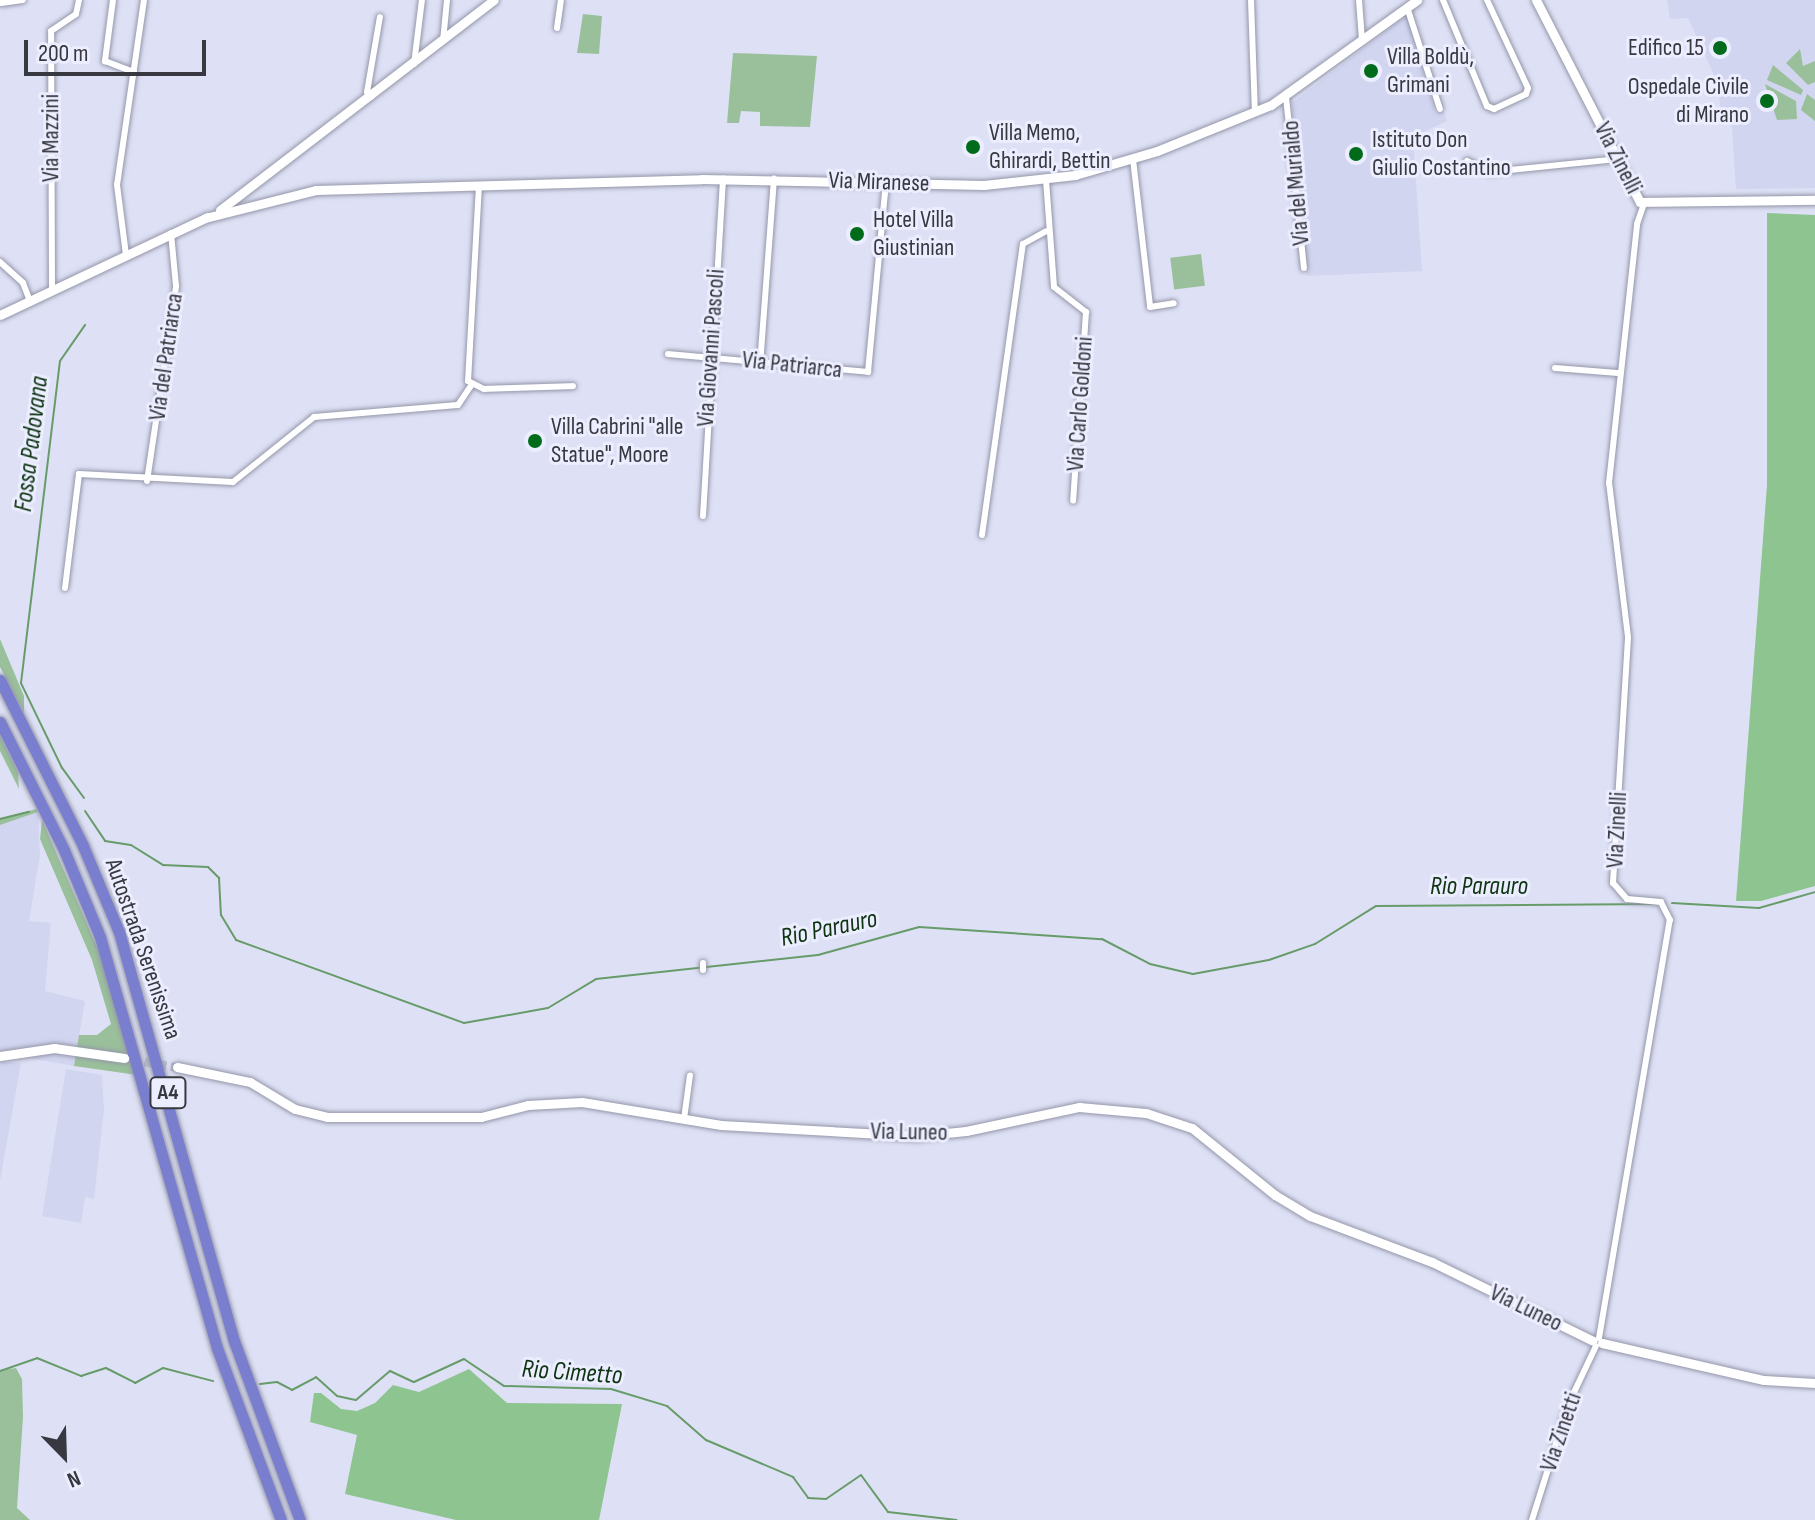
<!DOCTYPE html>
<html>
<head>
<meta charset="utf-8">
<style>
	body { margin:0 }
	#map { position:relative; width:1815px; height:1520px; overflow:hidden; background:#dee1f5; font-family:"Sofia Sans Condensed",sans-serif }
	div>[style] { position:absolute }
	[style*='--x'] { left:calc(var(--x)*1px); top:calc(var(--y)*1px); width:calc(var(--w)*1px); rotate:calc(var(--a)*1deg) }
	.built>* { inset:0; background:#d1d5f0 }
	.green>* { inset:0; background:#9ac09b; transform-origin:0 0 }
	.forest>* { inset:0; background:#8ec490 }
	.stream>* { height:2px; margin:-1px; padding:0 1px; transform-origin:1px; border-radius:1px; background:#679b69 }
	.secondary-tunnel>* { height:9px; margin-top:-4.5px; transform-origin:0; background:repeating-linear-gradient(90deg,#bdbfd1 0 9px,transparent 0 13.5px) }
	.roads { filter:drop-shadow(0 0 2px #9496a9) drop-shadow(0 0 2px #9496a9) }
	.street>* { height:6px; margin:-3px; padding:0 3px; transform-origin:3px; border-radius:3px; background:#fff }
	.secondary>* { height:9px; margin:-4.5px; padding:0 4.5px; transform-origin:4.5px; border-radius:4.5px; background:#fff }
	.highway>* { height:11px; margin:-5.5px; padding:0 5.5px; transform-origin:5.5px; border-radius:5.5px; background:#797ece }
	.dots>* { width:22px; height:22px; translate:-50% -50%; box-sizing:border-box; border:4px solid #eceeff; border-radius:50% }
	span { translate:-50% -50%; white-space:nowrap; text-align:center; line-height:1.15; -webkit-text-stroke:6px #eceeff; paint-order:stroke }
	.shield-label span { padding:2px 6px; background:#eceeff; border:2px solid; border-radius:6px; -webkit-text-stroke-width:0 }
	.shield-label { font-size:22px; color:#373840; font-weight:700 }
	.poi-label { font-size:24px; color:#373840 }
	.right { translate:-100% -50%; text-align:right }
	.left { translate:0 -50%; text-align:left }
	.street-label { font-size:24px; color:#373840 }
	.water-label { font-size:26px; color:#0e3412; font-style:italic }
	.north { position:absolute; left:24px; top:1416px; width:80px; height:80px; -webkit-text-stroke:6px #eceeff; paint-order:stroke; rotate:157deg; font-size:22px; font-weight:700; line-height:32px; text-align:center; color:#373840 }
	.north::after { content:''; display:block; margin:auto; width:28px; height:36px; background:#373840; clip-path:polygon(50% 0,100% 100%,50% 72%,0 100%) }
	.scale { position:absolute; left:24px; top:40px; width:182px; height:36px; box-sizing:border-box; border:4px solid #373840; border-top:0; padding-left:10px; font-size:24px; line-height:28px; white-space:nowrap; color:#373840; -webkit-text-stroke:6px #eceeff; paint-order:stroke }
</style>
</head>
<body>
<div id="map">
	<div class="built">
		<i style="clip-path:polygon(1667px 0,1815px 0,1815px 188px,1736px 189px,1731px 114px,1721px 114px,1718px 86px,1713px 88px,1709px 80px,1715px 77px,1688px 18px,1670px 19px)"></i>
		<i style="clip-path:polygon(1407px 15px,1435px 113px,1443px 111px,1447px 121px,1413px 137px,1422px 271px,1307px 276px,1292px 103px)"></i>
		<i style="clip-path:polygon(38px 812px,40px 855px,29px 921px,51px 923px,45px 991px,85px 1001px,74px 1066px,0 1053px,0 825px)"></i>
		<i style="clip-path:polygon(0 1062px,21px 1063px,0 1181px)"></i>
		<i style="clip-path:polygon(66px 1069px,102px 1075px,104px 1110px,94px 1199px,85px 1197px,81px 1223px,42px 1216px)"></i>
	</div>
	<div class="green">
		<i style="clip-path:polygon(583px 14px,602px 16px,599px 54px,577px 53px)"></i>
		<i style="clip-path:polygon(1800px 49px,1803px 66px,1815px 61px,1815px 82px,1808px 85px,1786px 63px)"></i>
		<i style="clip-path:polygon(733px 53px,817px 56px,810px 127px,760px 126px,760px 112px,741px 111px,739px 123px,727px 123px)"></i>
		<i style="clip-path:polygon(1773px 65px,1803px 90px,1801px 95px,1767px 80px)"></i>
		<i style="clip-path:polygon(1765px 84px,1796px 101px,1797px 119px,1777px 120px)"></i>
		<i style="clip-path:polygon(1807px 94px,1815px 100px,1815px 121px,1801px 110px)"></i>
		<i style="left:1201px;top:254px;width:32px;height:31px;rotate:83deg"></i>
		<i style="clip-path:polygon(0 639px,24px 696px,24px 713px,0 667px)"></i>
		<i style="clip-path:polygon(0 736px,18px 772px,19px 789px,0 751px)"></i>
		<i style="clip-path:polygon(37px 809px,38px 812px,0 825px,0 818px)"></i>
		<i style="clip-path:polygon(42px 820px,97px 947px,137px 1075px,74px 1066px,79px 1035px,97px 1035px,111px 1024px,92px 960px,40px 839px)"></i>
		<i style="clip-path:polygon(16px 1368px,22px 1379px,23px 1417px,17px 1508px,30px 1520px,0 1520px,0 1370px)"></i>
	</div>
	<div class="forest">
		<i style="clip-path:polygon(1767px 213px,1815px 215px,1815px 886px,1761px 901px,1736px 901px,1767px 485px)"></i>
		<i style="clip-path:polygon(469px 1369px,507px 1403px,622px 1404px,599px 1520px,456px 1520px,345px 1494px,357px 1435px,310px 1422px,314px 1393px,321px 1393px,341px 1409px,357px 1411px,375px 1403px,393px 1385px,419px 1392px)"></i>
	</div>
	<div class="stream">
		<i style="--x:84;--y:798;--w:37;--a:-126"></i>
		<i style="--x:62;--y:768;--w:94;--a:-115.8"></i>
		<i style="--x:21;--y:683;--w:324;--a:-83.1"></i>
		<i style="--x:60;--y:361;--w:44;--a:-55.2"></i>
		<i style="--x:85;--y:811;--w:36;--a:56"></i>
		<i style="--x:105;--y:841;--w:26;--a:9"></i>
		<i style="--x:131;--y:845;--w:38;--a:32"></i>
		<i style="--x:163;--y:865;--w:45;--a:2.5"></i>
		<i style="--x:208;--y:867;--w:16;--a:45"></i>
		<i style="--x:219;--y:878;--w:37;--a:87"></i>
		<i style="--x:221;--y:915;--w:29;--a:59"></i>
		<i style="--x:236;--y:940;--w:243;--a:20"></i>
		<i style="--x:464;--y:1023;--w:85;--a:-10.1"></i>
		<i style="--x:548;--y:1008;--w:56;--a:-31.1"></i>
		<i style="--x:596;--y:979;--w:223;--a:-6.2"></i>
		<i style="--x:818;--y:955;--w:105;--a:-15.5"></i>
		<i style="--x:919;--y:927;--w:183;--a:3.8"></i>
		<i style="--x:1102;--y:939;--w:54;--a:27.5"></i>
		<i style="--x:1150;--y:964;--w:44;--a:13.1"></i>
		<i style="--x:1193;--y:974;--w:77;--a:-10.4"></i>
		<i style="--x:1269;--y:960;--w:49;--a:-19.2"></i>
		<i style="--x:1315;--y:944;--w:72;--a:-31.9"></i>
		<i style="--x:1376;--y:906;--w:280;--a:-0.4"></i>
		<i style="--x:0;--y:819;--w:30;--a:-14"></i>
		<i style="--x:1672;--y:903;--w:87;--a:3.3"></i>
		<i style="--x:1759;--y:908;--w:58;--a:-15.9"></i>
		<i style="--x:0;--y:1371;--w:39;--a:-19"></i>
		<i style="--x:37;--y:1358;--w:48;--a:22.2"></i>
		<i style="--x:81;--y:1376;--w:26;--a:-18"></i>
		<i style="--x:106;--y:1368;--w:33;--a:27"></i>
		<i style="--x:135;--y:1383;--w:32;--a:-28"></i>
		<i style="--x:163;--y:1368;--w:52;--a:14.6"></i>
		<i style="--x:260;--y:1384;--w:17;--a:-7"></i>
		<i style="--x:277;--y:1382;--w:17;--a:28"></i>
		<i style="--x:292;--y:1390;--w:27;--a:-28"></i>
		<i style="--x:316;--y:1377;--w:28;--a:42"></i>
		<i style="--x:337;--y:1396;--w:19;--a:12"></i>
		<i style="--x:356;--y:1400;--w:45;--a:-40.5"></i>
		<i style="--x:390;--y:1371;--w:26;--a:25"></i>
		<i style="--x:414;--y:1382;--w:55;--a:-24.7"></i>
		<i style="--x:464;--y:1359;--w:48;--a:34"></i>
		<i style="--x:504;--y:1386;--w:107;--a:1.6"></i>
		<i style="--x:611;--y:1389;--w:59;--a:16.9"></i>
		<i style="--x:667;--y:1406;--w:52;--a:41.1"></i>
		<i style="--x:706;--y:1440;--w:95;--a:23"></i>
		<i style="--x:793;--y:1477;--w:26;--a:54"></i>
		<i style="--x:808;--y:1498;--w:18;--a:3"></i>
		<i style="--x:826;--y:1499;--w:42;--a:-34.4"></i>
		<i style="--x:861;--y:1475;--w:46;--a:53.9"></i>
		<i style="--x:888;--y:1512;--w:69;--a:6.6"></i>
	</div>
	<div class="secondary-tunnel">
		<i style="--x:131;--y:1059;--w:47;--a:9.9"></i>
	</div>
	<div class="roads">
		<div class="street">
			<i style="--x:113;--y:0;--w:62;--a:97.5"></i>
			<i style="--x:105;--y:61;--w:31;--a:21"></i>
			<i style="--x:1251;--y:0;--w:113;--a:88"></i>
			<i style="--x:1359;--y:0;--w:40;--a:85.7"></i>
			<i style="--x:1443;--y:0;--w:115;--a:67.5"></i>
			<i style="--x:1487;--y:106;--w:8;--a:23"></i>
			<i style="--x:1494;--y:109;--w:35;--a:-25"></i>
			<i style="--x:1526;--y:94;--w:6;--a:-72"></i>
			<i style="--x:1528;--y:88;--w:97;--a:-115"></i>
			<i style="--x:1;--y:3;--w:22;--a:-8"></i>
			<i style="--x:1407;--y:7;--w:107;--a:72.1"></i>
			<i style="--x:557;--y:28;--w:28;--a:-82"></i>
			<i style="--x:443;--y:41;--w:41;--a:-84.4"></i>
			<i style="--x:414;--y:64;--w:64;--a:-82.9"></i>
			<i style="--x:371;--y:97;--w:6;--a:-129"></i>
			<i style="--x:367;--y:92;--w:76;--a:-80.2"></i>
			<i style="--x:1286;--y:97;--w:172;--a:84"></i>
			<i style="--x:1133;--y:159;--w:149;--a:83.4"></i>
			<i style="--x:1150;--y:307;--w:24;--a:-9"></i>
			<i style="--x:1467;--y:161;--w:25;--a:26"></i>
			<i style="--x:1490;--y:172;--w:130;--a:-5.8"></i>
			<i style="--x:1046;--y:180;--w:107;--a:85.7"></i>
			<i style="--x:1054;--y:287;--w:41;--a:38"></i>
			<i style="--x:1086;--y:312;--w:189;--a:93.9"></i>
			<i style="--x:479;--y:185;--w:196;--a:93.2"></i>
			<i style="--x:468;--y:381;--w:18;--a:27"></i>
			<i style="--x:484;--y:389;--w:89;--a:-1.9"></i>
			<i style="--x:126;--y:255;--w:71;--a:-97.3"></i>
			<i style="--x:117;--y:185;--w:187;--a:-81.7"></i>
			<i style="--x:0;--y:262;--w:31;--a:42"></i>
			<i style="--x:23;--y:283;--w:19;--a:69"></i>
			<i style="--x:52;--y:290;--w:259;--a:-90.2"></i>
			<i style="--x:51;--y:31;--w:30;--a:-34"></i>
			<i style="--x:76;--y:14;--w:14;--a:-78"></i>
			<i style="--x:668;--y:354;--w:201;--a:5.1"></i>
			<i style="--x:868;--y:372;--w:192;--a:-84.6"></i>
			<i style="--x:760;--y:365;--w:187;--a:-85.7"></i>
			<i style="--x:1555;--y:368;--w:63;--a:4.5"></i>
			<i style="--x:147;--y:481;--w:197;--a:-81.5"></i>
			<i style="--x:176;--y:286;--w:53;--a:-95.4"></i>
			<i style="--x:703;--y:516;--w:338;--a:-86.6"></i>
			<i style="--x:982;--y:535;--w:294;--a:-82"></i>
			<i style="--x:1023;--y:244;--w:26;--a:-29"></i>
			<i style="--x:65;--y:588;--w:115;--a:-83"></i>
			<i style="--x:79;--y:474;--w:154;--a:3"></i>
			<i style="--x:233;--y:482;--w:104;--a:-38.7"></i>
			<i style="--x:314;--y:417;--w:144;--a:-4.8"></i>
			<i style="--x:458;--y:405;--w:23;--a:-56"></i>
			<i style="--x:703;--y:970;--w:7;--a:-90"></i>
			<i style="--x:684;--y:1119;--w:44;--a:-82.2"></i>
			<i style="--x:1599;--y:1338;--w:424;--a:-80.4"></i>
			<i style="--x:1670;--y:920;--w:20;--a:-117"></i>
			<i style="--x:1661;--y:902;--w:34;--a:-175"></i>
			<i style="--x:1627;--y:899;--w:21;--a:-131"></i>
			<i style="--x:1613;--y:883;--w:246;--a:-86.5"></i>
			<i style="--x:1628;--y:637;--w:155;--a:-97"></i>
			<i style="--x:1609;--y:483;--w:261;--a:-83.8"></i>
			<i style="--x:1637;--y:224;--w:21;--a:-71"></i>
			<i style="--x:1532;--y:1520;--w:121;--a:-72.6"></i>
			<i style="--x:1568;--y:1405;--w:65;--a:-64.6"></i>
		</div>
		<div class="secondary">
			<i style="--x:1536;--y:0;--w:227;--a:62.8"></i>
			<i style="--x:1640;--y:202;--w:175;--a:-0.7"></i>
			<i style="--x:220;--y:210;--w:345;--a:-37.5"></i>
			<i style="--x:205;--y:218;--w:114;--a:-14.2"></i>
			<i style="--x:316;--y:190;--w:386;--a:-1.6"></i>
			<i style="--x:702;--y:179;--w:282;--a:1.2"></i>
			<i style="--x:984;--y:185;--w:92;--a:-6.3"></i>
			<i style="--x:1075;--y:175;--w:85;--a:-16.3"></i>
			<i style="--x:1157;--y:151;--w:123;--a:-22"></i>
			<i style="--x:1271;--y:105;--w:180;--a:-35.7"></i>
			<i style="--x:0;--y:315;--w:229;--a:-25.3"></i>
			<i style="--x:0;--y:1056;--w:55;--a:-8.4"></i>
			<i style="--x:54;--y:1048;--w:71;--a:8.1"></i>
			<i style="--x:177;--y:1067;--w:75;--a:11.6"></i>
			<i style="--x:250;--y:1082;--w:52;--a:31"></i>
			<i style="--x:295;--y:1109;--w:33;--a:14"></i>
			<i style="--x:327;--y:1117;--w:154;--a:0"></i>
			<i style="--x:481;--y:1117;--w:49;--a:-14.3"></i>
			<i style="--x:528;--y:1105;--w:54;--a:-3.2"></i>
			<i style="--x:582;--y:1102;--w:141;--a:9.4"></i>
			<i style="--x:721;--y:1125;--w:196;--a:3.2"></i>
			<i style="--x:917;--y:1136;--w:49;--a:-5.8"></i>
			<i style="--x:966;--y:1131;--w:116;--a:-12"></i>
			<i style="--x:1079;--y:1107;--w:67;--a:5.1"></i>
			<i style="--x:1146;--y:1113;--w:48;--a:18.1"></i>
			<i style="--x:1192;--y:1128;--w:107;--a:38.9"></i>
			<i style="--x:1275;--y:1195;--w:41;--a:31"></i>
			<i style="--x:1310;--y:1216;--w:130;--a:20.7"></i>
			<i style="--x:1432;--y:1262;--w:179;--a:26.1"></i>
			<i style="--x:1602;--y:1343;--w:166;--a:12.9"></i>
			<i style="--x:1764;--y:1380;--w:51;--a:3.4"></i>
		</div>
		<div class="highway">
			<i style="--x:0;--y:680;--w:186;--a:63.4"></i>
			<i style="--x:83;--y:846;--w:93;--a:67.3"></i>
			<i style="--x:119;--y:932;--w:425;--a:74.3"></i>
			<i style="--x:234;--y:1341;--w:191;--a:69.8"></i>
			<i style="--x:0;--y:722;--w:143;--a:63.4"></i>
			<i style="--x:64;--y:850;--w:94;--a:67.5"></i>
			<i style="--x:100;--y:937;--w:427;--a:74.1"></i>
			<i style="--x:217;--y:1348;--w:184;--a:69.6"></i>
		</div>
	</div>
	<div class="dots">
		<i style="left:1720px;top:48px;background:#006b1a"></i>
		<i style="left:1371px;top:71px;background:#006b1a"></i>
		<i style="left:1767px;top:101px;background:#006b1a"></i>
		<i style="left:973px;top:147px;background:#006b1a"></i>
		<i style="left:1356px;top:154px;background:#006b1a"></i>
		<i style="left:857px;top:234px;background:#006b1a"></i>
		<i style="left:535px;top:441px;background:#006b1a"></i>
	</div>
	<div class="shield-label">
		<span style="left:168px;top:1093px">A4</span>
	</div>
	<div class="poi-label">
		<span class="right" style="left:1704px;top:48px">Edifico 15</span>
		<span class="left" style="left:1387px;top:71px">Villa Boldù,<br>Grimani</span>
		<span class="right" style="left:1749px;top:101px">Ospedale Civile<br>di Mirano</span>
		<span class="left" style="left:989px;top:147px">Villa Memo,<br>Ghirardi, Bettin</span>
		<span class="left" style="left:1372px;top:154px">Istituto Don<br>Giulio Costantino</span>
		<span class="left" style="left:873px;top:234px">Hotel Villa<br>Giustinian</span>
		<span class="left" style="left:551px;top:441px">Villa Cabrini "alle<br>Statue", Moore</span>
	</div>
	<div class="street-label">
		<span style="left:51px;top:138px;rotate:-90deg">Via Mazzini</span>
		<span style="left:1618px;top:158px;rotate:63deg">Via Zinelli</span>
		<span style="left:879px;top:182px;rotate:2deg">Via Miranese</span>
		<span style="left:1296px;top:183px;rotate:-95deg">Via del Murialdo</span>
		<span style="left:711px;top:348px;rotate:-86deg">Via Giovanni Pascoli</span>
		<span style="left:166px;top:357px;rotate:-82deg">Via del Patriarca</span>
		<span style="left:792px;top:365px;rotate:6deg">Via Patriarca</span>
		<span style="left:1080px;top:404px;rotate:-86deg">Via Carlo Goldoni</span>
		<span style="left:1617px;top:830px;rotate:-87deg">Via Zinelli</span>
		<span style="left:143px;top:949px;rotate:71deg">Autostrada Serenissima</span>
		<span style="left:909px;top:1132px;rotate:1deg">Via Luneo</span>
		<span style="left:1526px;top:1308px;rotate:26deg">Via Luneo</span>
		<span style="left:1561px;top:1432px;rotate:-71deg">Via Zinetti</span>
	</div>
	<div class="water-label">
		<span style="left:32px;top:444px;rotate:-83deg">Fossa Padovana</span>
		<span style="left:1479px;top:887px">Rio Parauro</span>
		<span style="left:829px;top:929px;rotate:-12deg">Rio Parauro</span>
		<span style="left:572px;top:1373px;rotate:4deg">Rio Cimetto</span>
	</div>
	<div class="north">N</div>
	<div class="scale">200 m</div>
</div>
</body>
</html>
